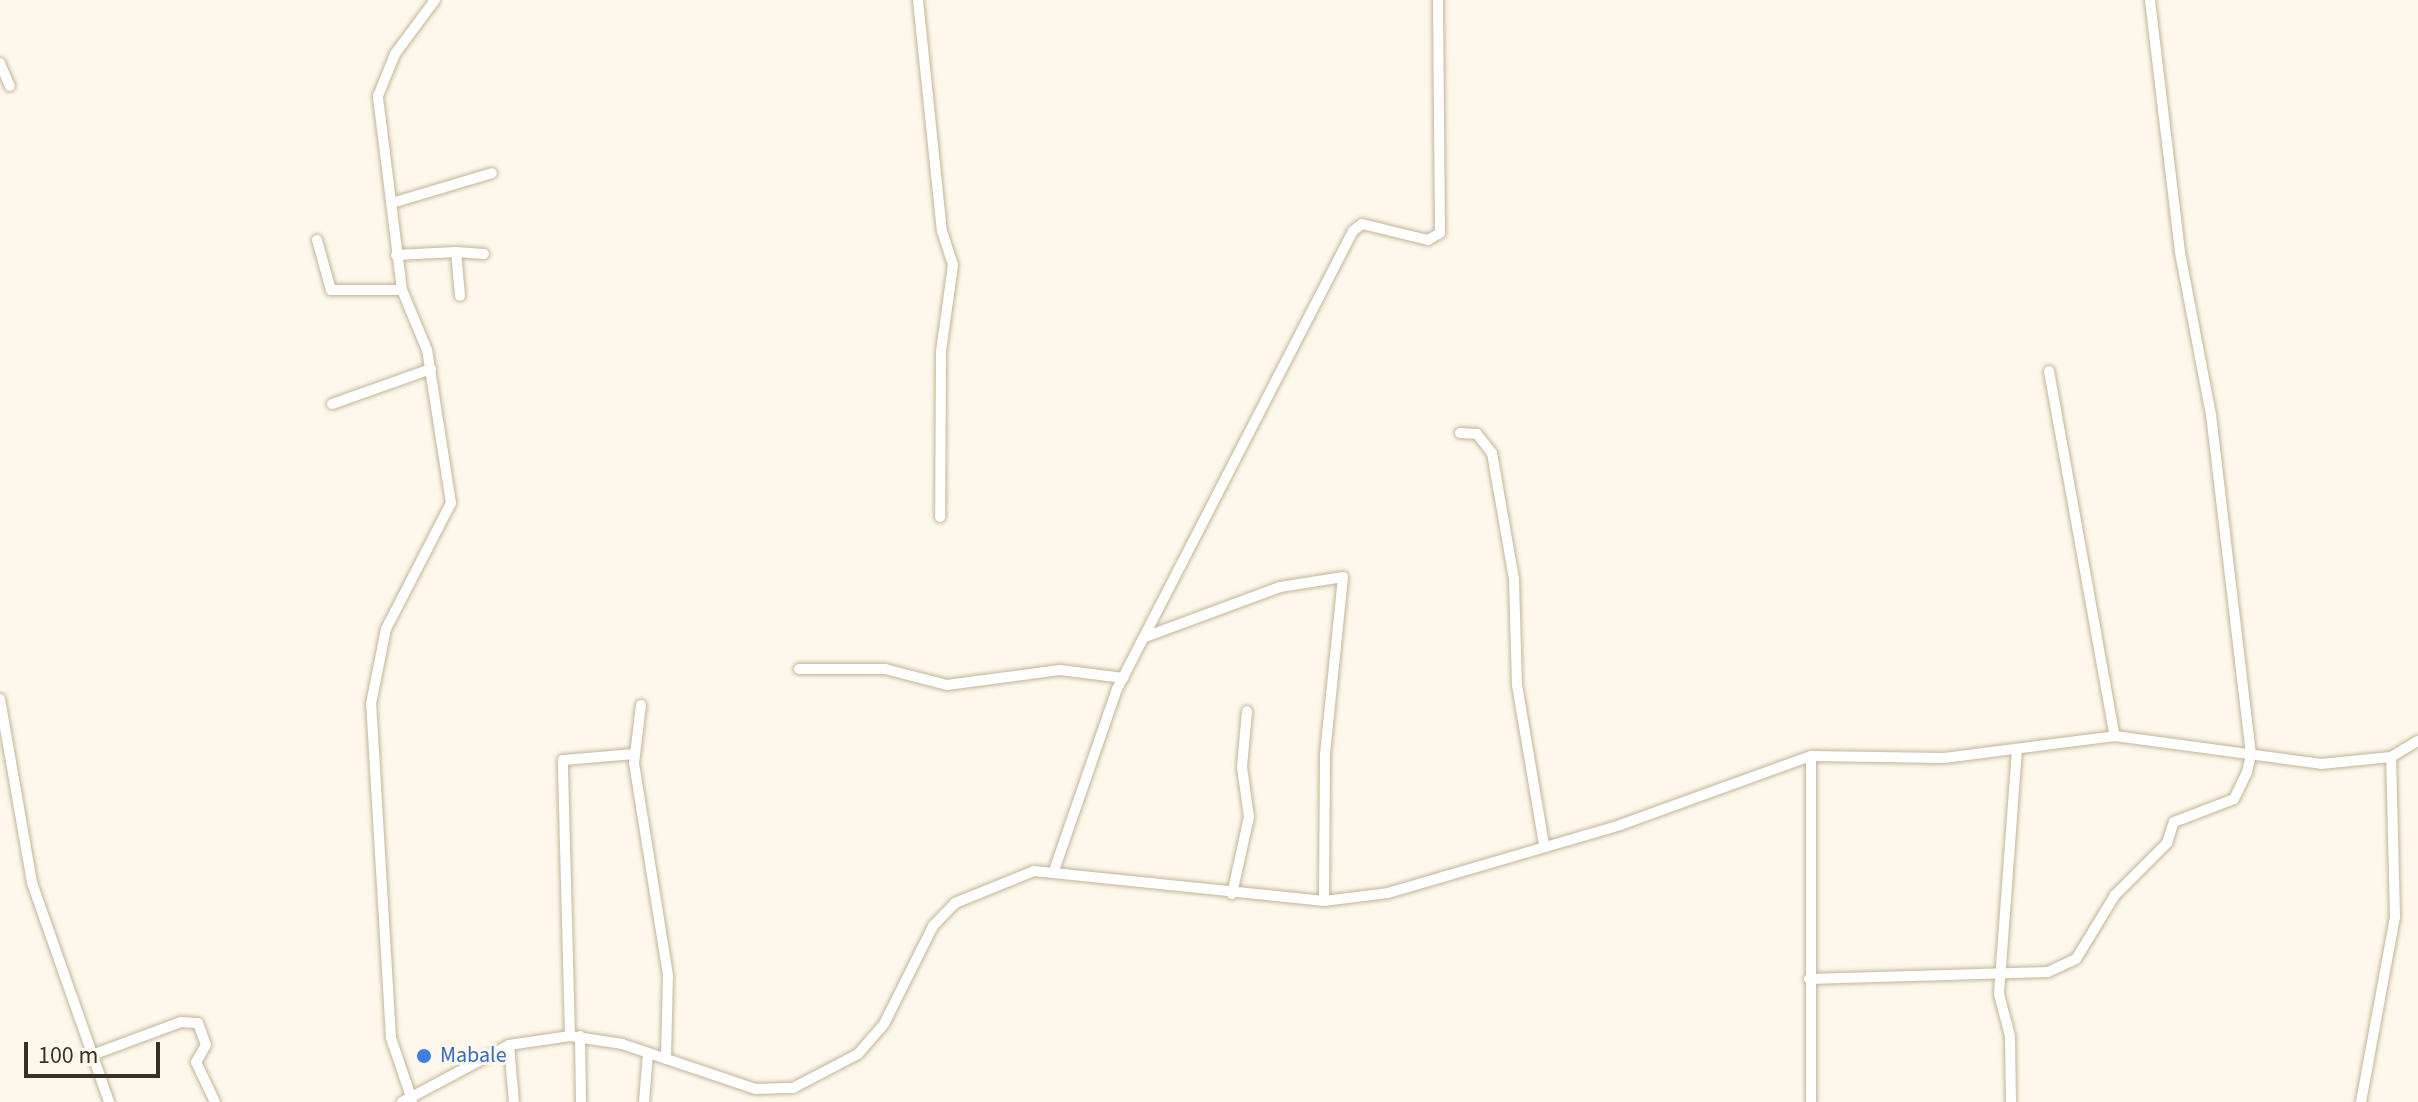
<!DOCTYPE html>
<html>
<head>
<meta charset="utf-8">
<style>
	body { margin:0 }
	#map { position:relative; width:2418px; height:1102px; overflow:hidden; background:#fef8ec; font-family:"Source Sans 3",sans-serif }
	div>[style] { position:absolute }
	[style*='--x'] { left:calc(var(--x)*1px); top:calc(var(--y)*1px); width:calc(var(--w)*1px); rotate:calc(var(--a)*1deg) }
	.roads { filter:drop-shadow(0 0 2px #c3b497) drop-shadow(0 0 2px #c3b497) }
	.street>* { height:10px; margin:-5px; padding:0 5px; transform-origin:5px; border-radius:5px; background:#fff }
	.dots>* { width:22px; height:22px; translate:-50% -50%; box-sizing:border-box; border:4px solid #fef8ec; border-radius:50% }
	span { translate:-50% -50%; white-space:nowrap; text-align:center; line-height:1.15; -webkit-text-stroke:6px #fef8ec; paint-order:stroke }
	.shop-label { font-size:22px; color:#366cbe }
	.left { translate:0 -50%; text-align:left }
	.scale { position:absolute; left:24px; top:1042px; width:136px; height:36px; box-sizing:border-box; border:4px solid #373126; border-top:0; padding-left:10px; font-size:24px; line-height:28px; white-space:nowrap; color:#373126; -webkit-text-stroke:6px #fef8ec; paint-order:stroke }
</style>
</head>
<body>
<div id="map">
	<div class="roads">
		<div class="street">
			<i style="--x:918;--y:0;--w:232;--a:84.1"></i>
			<i style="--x:942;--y:231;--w:36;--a:72"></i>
			<i style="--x:953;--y:265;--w:88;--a:97.9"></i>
			<i style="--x:941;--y:352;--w:165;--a:90.3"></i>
			<i style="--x:0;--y:63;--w:25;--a:67"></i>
			<i style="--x:395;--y:202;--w:101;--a:-16.6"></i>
			<i style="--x:317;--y:240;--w:52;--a:74.4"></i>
			<i style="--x:331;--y:290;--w:71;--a:0"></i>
			<i style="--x:456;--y:252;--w:28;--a:4"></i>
			<i style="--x:396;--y:255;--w:60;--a:-2.9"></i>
			<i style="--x:456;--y:252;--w:44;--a:84.8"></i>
			<i style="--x:2049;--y:371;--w:371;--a:79.8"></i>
			<i style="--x:332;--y:404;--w:105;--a:-19.5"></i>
			<i style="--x:1460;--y:433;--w:17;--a:3"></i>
			<i style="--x:1477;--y:434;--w:24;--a:52"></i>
			<i style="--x:1492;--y:453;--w:128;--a:80.1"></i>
			<i style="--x:1514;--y:579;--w:106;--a:88.4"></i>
			<i style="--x:1517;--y:685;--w:162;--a:80.4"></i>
			<i style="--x:1145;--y:637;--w:144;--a:-20.3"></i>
			<i style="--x:1280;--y:587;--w:64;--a:-9"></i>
			<i style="--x:1343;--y:577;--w:179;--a:95.8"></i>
			<i style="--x:1325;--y:755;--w:146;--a:90.4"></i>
			<i style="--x:799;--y:669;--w:86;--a:0"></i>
			<i style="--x:885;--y:669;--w:64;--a:14.5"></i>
			<i style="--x:947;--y:685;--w:114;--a:-7.6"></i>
			<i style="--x:1060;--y:670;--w:64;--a:7.2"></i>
			<i style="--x:0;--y:699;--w:187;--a:80.1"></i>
			<i style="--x:32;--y:883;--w:232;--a:70.6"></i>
			<i style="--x:641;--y:705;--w:58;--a:96.9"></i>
			<i style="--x:634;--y:763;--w:215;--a:80.9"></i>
			<i style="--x:668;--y:975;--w:84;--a:91.4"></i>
			<i style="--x:1055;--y:868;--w:189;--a:-70.9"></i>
			<i style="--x:1117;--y:689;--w:515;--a:-62.74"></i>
			<i style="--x:1353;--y:231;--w:11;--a:-38"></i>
			<i style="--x:1362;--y:224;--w:68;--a:13.6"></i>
			<i style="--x:1428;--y:240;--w:14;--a:-30"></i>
			<i style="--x:1440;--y:233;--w:233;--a:-90.5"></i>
			<i style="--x:1232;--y:894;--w:79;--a:-77.6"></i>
			<i style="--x:1249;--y:817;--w:50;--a:-98"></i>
			<i style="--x:1242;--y:767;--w:56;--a:-84.9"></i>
			<i style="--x:1809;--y:979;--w:239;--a:-1.7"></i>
			<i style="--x:2048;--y:972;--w:31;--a:-25"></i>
			<i style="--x:2076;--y:959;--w:75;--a:-58.6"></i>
			<i style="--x:2115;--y:895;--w:74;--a:-45"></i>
			<i style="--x:2167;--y:843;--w:22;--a:-72"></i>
			<i style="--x:2174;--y:822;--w:64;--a:-21"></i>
			<i style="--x:2234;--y:799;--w:30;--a:-64"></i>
			<i style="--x:2247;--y:772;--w:17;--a:-77"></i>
			<i style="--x:2251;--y:755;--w:342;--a:-96.7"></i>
			<i style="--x:2211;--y:415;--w:166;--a:-100.8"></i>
			<i style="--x:2180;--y:252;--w:254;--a:-96.8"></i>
			<i style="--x:570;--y:1036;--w:276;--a:-91.5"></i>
			<i style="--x:563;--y:760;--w:72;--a:-4.8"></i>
			<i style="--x:580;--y:1036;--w:66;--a:89.1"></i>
			<i style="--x:509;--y:1045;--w:57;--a:85"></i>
			<i style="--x:92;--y:1055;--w:95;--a:-20.3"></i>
			<i style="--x:181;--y:1022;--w:17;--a:3"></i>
			<i style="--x:198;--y:1023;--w:23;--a:70"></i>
			<i style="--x:206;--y:1045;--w:20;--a:120"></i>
			<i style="--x:196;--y:1062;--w:44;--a:64.6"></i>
			<i style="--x:412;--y:1100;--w:65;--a:-108.7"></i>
			<i style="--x:391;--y:1038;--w:335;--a:-93.4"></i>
			<i style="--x:371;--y:704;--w:76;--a:-78.7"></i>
			<i style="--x:386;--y:629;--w:142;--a:-62.7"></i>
			<i style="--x:451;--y:503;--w:155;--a:-98.9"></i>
			<i style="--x:427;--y:350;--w:65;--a:-112.6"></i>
			<i style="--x:402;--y:290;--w:195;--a:-97.1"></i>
			<i style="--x:378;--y:96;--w:45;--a:-68"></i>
			<i style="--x:395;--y:54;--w:67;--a:-53.5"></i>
			<i style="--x:402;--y:1102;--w:121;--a:-28"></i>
			<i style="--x:509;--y:1045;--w:62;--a:-8.4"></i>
			<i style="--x:570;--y:1036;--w:53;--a:8.7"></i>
			<i style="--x:622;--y:1044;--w:141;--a:18.6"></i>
			<i style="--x:756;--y:1089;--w:37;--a:-2"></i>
			<i style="--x:793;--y:1088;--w:73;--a:-27.6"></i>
			<i style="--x:858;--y:1054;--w:40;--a:-49"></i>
			<i style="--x:884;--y:1024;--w:110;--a:-63.4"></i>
			<i style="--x:933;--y:926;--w:32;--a:-46"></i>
			<i style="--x:955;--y:903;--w:85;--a:-22.1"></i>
			<i style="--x:1034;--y:871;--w:292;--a:5.9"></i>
			<i style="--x:1324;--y:901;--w:64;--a:-7.1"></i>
			<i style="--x:1388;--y:893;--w:242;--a:-16.3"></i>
			<i style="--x:1620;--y:825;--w:203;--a:-19.9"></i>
			<i style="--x:1811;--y:756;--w:133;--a:0.9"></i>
			<i style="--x:1944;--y:758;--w:172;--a:-7.3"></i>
			<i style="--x:2115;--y:736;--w:208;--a:7.7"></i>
			<i style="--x:2321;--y:764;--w:70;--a:-5.7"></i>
			<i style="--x:2391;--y:757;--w:31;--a:-31"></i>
			<i style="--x:644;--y:1102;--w:49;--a:-85.3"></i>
			<i style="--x:1811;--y:1102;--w:346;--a:-90"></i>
			<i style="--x:2011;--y:1102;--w:66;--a:-90.9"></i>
			<i style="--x:2010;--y:1036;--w:43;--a:-104.7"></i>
			<i style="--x:1999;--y:994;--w:245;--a:-85.8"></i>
			<i style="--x:2361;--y:1102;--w:188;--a:-79.6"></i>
			<i style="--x:2395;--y:917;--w:160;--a:-91.4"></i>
		</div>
	</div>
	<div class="dots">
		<i style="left:424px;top:1056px;background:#3f7fe0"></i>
	</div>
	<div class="shop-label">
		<span class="left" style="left:440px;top:1056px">Mabale</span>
	</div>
	<div class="scale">100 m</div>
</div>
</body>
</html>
